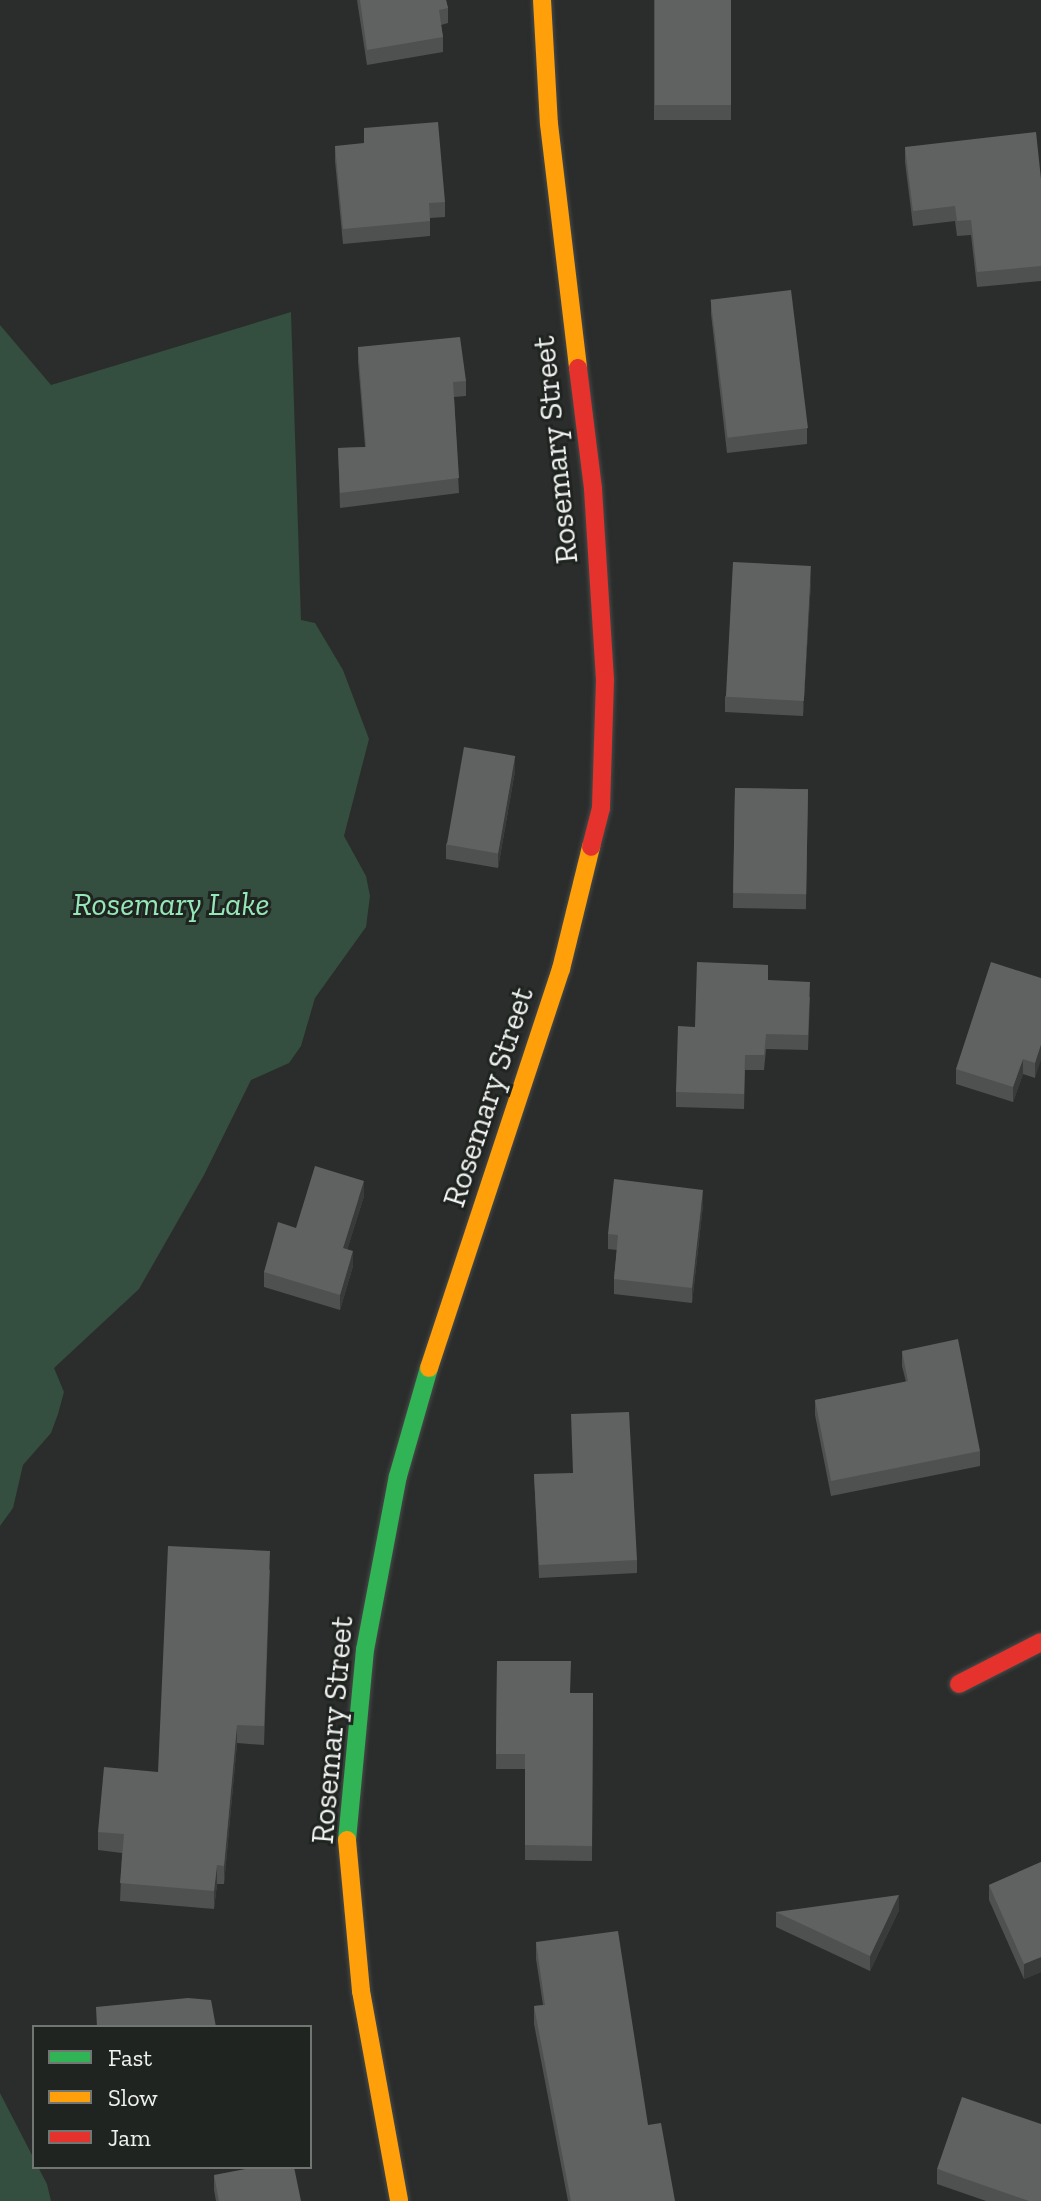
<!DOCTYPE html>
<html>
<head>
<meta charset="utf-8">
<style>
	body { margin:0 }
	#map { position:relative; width:1041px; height:2201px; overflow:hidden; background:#2a2d2b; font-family:"Zilla Slab",serif }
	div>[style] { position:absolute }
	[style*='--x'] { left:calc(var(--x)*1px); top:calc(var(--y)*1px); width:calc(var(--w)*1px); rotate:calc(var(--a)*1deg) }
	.green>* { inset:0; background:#344e3f }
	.roads { filter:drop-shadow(0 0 2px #474a48) drop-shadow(0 0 2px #474a48) }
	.fast>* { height:18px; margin:-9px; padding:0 9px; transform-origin:9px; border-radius:9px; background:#30b455 }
	.slow>* { height:18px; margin:-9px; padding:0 9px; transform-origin:9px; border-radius:9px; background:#ff9f0a }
	.jam>* { height:18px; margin:-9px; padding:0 9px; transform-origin:9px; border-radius:9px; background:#e5322d }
	.wall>* { inset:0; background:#4f5150; transform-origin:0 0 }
	.shaded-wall>* { inset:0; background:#393b3a }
	.building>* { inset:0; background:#606261; transform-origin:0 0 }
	span { translate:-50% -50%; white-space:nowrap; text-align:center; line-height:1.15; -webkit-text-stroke:6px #202421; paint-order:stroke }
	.street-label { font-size:32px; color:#eef1ef }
	.park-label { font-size:32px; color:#94e8b8; font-style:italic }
	.legend { position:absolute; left:32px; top:2025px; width:280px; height:144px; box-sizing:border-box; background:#202421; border:2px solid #727673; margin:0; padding:10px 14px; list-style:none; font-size:24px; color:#eef1ef }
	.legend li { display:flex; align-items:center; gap:16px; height:40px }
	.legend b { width:40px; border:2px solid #727673 }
</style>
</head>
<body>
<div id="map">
	<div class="green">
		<i style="clip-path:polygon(291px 312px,301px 620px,315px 623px,343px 670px,369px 739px,344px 836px,366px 876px,370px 896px,366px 927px,315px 998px,301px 1046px,289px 1063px,251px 1080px,204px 1175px,139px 1289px,54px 1368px,64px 1392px,58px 1414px,51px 1433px,23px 1465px,13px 1508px,0 1526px,0 325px,51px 385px)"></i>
		<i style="clip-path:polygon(0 2093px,34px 2159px,34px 2167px,38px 2167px,47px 2184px,51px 2201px,0 2201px)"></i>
	</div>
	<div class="roads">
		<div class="fast">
			<i style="--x:347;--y:1840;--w:191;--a:-84.6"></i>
			<i style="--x:365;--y:1650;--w:177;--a:-79.3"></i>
			<i style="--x:398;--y:1476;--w:112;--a:-74"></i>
		</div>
		<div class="slow">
			<i style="--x:542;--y:0;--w:124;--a:86.8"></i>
			<i style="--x:549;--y:124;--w:246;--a:83.2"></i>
			<i style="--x:429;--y:1368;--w:420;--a:-71.7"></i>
			<i style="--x:561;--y:969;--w:126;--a:-76.2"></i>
			<i style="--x:347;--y:1840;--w:152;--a:84.7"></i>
			<i style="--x:361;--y:1991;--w:213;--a:79.7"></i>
		</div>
		<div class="jam">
			<i style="--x:578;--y:368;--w:122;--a:82.9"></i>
			<i style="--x:593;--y:489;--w:191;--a:86.4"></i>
			<i style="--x:605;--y:680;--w:128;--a:91.8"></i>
			<i style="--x:601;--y:808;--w:40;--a:104.4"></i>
			<i style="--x:959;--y:1684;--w:92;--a:-27.1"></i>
		</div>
	</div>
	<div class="wall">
		<i style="clip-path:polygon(357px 0,446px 0,448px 8px,448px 23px,441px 25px,443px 37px,443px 52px,367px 65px)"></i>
		<i style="left:654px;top:0;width:77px;height:120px"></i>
		<i style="clip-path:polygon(335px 146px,445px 202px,445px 217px,430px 218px,430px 236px,343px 244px,335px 161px)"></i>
		<i style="clip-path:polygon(905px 147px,1041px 179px,1041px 281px,977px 287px,971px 235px,957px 236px,955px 221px,913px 226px,905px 162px)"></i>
		<i style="clip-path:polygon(711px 299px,807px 428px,807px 444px,727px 453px,711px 314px)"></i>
		<i style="clip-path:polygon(358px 347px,466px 381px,466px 396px,454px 397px,459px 493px,340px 508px,338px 448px,365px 447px,358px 362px)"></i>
		<i style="clip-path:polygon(811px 581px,803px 716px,725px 712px,725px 697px)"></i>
		<i style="clip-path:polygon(515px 771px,498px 868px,446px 859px,446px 844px)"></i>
		<i style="left:735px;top:788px;width:73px;height:120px;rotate:1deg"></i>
		<i style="clip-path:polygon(1041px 978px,1035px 1078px,1023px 1074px,1013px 1102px,956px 1084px,956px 1069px)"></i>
		<i style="clip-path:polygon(768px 980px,810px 997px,808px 1050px,766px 1049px,764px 1070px,745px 1070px,744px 1109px,676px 1107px,676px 1092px,695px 1027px)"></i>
		<i style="clip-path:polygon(364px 1196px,347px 1250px,353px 1266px,340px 1310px,264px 1287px,264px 1272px,296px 1228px)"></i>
		<i style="clip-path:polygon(703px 1205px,692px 1303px,614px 1294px,614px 1279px,617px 1250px,608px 1249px,608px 1234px)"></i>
		<i style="clip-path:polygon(902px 1351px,980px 1451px,980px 1466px,831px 1496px,815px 1415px,815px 1400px,906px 1382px,902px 1366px)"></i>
		<i style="clip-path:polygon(534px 1474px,637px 1560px,637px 1573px,539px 1578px)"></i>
		<i style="clip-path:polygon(270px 1569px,264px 1745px,237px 1743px,224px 1884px,217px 1884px,214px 1909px,120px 1901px,122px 1853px,98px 1850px,98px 1832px,158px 1772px)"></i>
		<i style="clip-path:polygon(497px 1661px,571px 1693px,593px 1693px,592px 1861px,525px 1860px,525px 1769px,496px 1769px)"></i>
		<i style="clip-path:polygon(1041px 1862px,1041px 1972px,1024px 1979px,989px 1900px,989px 1885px)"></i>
		<i style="clip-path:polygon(899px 1910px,870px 1971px,776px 1927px,776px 1912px)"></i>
		<i style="clip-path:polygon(536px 1942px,648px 2125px,675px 2201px,568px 2201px,534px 2024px,534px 2006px,543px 2005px,536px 1959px)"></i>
		<i style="clip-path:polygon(937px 2169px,1041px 2201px,986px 2201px,937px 2184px)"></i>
		<i style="clip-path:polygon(214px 2175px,301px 2201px,216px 2201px,214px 2190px)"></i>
	</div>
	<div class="shaded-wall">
		<i style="clip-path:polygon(811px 566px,811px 581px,803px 716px,803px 701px)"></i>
		<i style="clip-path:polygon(515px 756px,515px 771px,498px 868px,498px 854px)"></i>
		<i style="clip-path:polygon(1041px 1045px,1041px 1060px,1035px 1078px,1035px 1063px)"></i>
		<i style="clip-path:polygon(1023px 1059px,1023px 1074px,1013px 1102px,1013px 1087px)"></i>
		<i style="clip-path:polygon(364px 1181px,364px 1196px,343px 1263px,343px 1248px)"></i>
		<i style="clip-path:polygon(703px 1190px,703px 1205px,692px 1303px,692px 1288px)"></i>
		<i style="clip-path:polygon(353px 1251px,353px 1266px,340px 1310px,340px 1295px)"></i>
		<i style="clip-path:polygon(237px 1725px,237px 1743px,224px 1884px,224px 1866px)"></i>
		<i style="clip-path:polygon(217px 1865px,217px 1884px,214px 1909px,214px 1891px)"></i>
		<i style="clip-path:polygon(899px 1895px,899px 1910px,870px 1971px,870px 1956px)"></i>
		<i style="clip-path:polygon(1041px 1957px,1041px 1972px,1024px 1979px,1024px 1964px)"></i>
	</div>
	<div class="building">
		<i style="clip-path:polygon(360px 0,446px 0,448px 8px,439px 10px,443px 37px,367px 50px)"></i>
		<i style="left:655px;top:0;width:76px;height:105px"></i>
		<i style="clip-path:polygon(438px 122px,445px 202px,429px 203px,430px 221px,343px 229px,335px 146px,364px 143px,364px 128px)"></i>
		<i style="clip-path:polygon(1036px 132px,1041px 179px,1041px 266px,977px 272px,971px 220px,957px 221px,955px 206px,913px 211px,905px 147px)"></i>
		<i style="left:791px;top:290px;width:139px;height:81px;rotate:83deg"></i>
		<i style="clip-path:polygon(460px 337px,466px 381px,453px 382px,459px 478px,340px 493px,338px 448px,366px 447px,358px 347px)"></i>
		<i style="left:733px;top:562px;width:78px;height:135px;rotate:3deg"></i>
		<i style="left:464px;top:747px;width:52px;height:99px;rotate:10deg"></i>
		<i style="left:735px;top:788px;width:73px;height:105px;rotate:1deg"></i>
		<i style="clip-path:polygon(697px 962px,768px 965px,768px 980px,810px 982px,808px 1035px,766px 1034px,764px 1055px,745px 1055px,744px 1094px,676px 1092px,678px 1026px,695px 1027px)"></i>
		<i style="clip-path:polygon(991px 962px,1041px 978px,1041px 1045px,1035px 1063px,1023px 1059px,1013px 1087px,956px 1069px)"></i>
		<i style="clip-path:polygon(315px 1166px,364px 1181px,343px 1248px,353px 1251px,340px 1295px,264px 1272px,278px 1222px,296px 1228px)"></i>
		<i style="clip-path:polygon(614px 1179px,703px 1190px,692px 1288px,614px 1279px,618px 1235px,608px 1234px)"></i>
		<i style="clip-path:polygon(958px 1339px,980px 1451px,831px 1481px,815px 1400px,908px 1381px,902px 1351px)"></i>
		<i style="clip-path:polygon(629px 1412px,637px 1560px,539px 1565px,534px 1474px,573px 1473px,571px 1414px)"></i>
		<i style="clip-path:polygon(168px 1546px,270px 1551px,264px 1726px,237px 1725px,224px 1866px,217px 1865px,214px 1891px,120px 1883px,124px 1834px,98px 1832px,104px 1767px,158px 1772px)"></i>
		<i style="clip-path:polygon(497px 1661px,571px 1661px,570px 1693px,593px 1693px,592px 1846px,525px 1845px,525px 1754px,496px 1754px)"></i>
		<i style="clip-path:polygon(1041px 1862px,1041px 1957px,1024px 1964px,989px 1885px)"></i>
		<i style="clip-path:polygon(899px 1895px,870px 1956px,776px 1912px)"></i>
		<i style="clip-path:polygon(618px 1931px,648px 2125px,661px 2123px,675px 2201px,571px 2201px,534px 2006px,545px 2005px,536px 1942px)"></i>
		<i style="clip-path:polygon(188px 1998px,211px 2000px,216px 2027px,97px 2027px,96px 2007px)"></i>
		<i style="clip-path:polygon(962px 2097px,1041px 2124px,1041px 2201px,1029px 2201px,937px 2169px)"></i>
		<i style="clip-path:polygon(256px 2167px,294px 2167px,301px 2201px,219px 2201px,214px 2175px)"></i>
	</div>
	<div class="street-label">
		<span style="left:555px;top:450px;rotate:-96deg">Rosemary Street</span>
		<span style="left:488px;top:1097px;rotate:-72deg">Rosemary Street</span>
		<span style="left:332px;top:1730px;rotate:-85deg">Rosemary Street</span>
	</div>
	<div class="park-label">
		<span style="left:171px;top:904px">Rosemary Lake</span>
	</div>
	<ul class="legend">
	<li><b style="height:10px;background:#30b455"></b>Fast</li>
	<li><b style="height:10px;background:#ff9f0a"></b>Slow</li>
	<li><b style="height:10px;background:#e5322d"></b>Jam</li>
	</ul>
</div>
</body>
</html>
